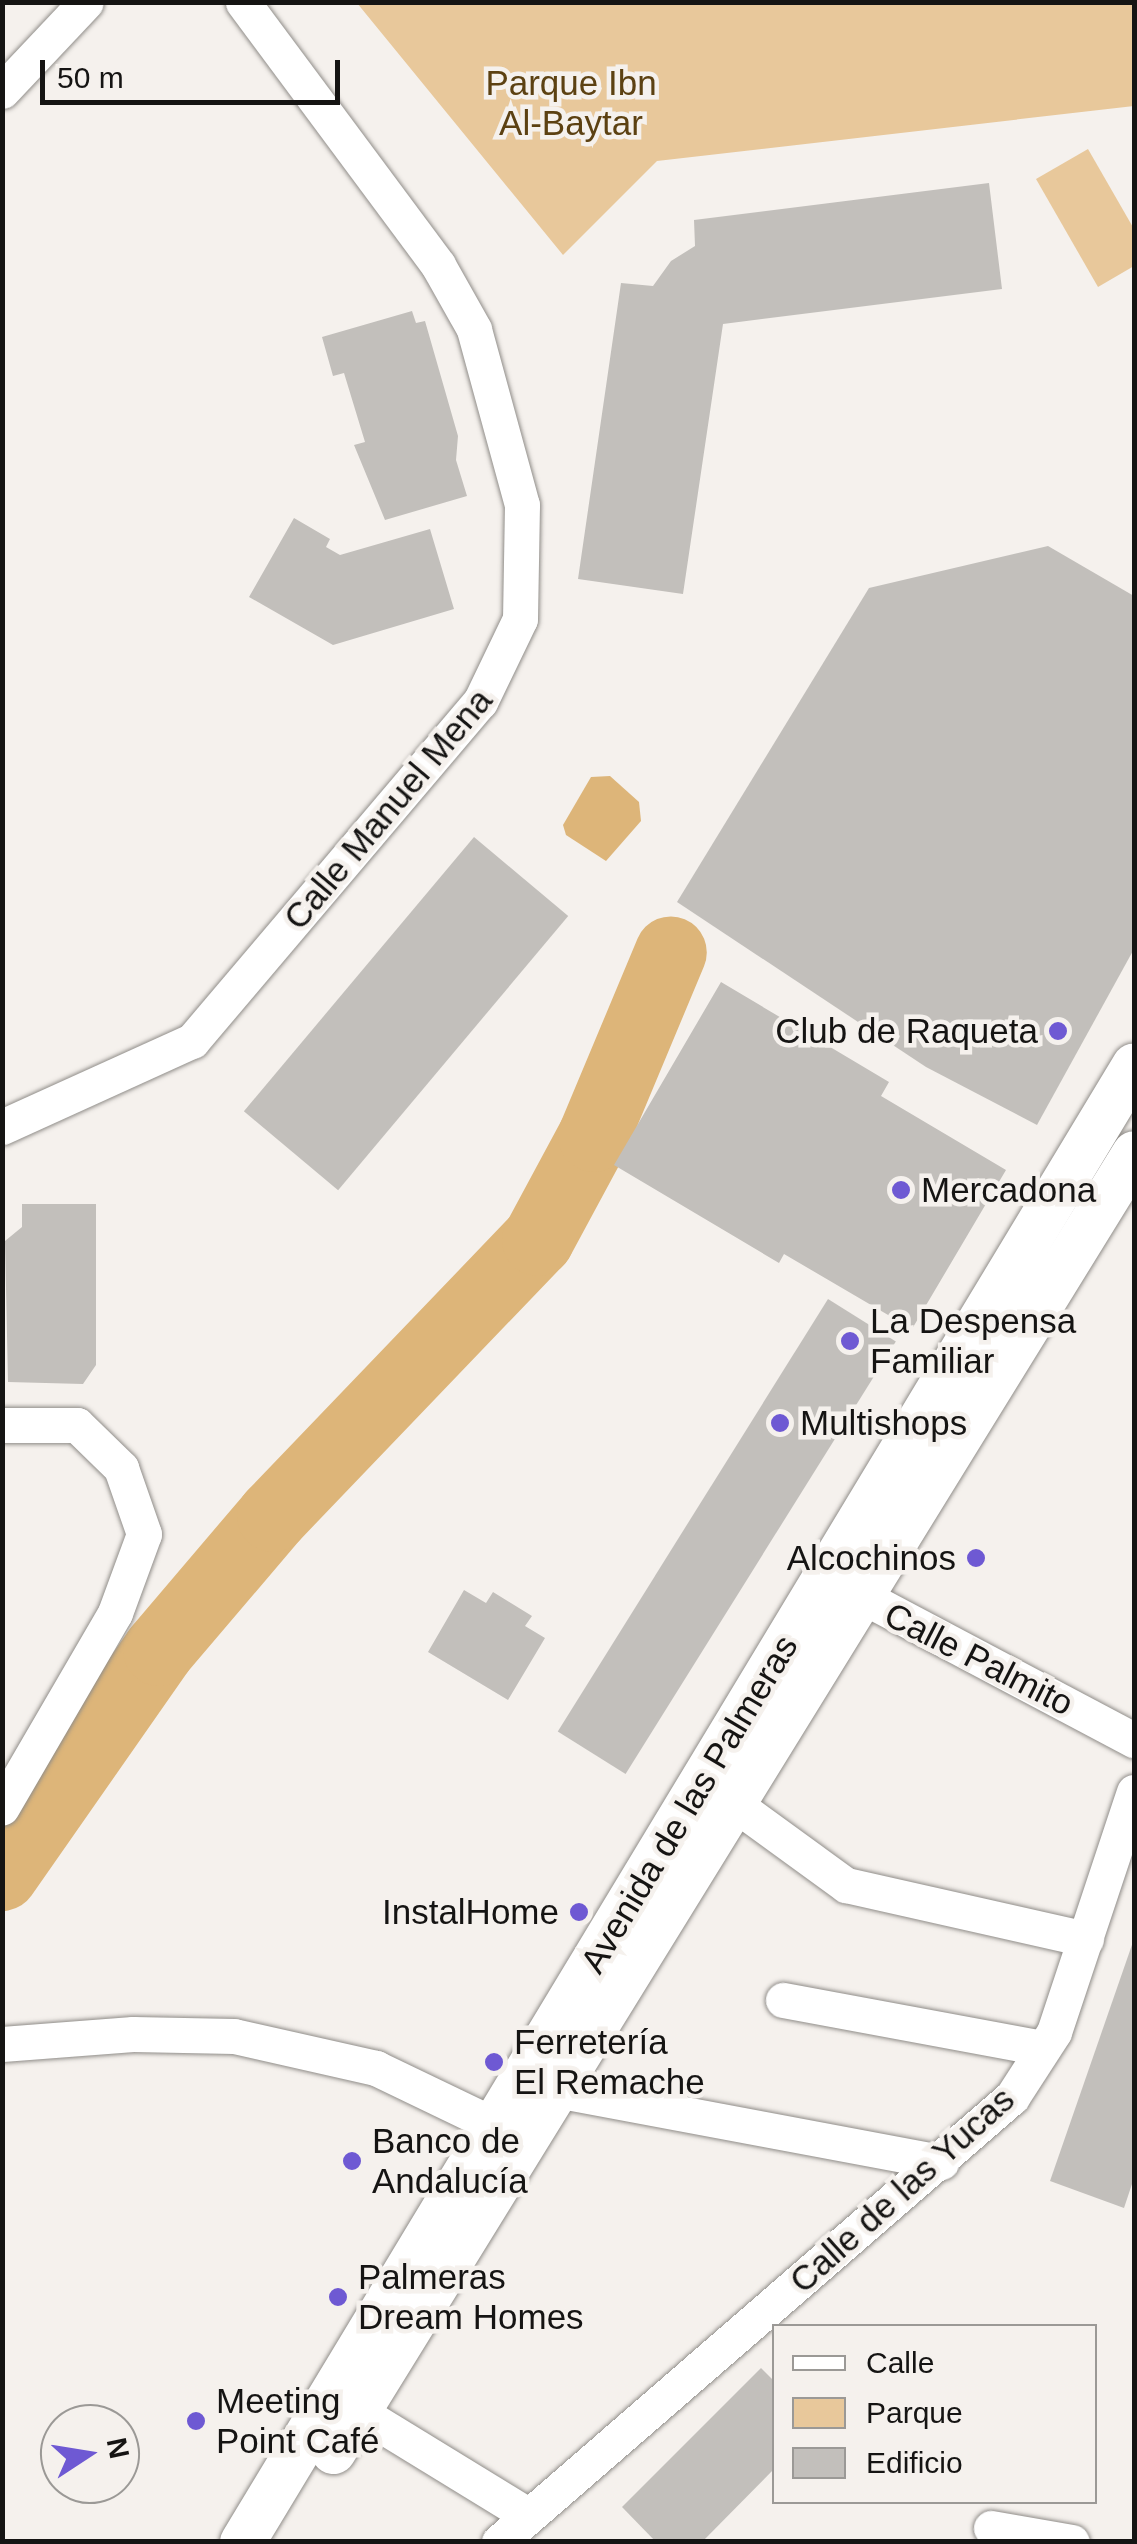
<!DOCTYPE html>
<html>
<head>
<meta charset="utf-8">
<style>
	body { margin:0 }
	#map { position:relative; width:1137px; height:2544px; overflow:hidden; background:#f5f1ed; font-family:Helvetica,sans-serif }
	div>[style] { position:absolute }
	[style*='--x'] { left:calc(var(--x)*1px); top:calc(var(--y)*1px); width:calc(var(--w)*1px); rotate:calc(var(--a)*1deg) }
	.green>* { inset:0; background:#e8c89b }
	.water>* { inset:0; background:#ddb579 }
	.river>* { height:72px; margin:-36px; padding:0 36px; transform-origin:36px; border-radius:36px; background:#ddb579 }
	.building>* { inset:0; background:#c2bfbb; transform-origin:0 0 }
	.roads { filter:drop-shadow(0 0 2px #908d89) drop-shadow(0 0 2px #908d89) }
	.minor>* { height:35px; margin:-17.5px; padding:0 17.5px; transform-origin:17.5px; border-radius:17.5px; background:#fff }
	.tertiary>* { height:45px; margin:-22.5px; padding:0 22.5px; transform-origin:22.5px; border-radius:22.5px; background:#fff }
	.dots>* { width:28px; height:28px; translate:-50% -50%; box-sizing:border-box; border:5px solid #f5f1ed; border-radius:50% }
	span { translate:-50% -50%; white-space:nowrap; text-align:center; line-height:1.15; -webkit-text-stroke:9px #f5f1ed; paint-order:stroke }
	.park-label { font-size:35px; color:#5c4112 }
	.street-label { font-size:35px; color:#151413 }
	.poi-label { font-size:35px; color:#151413 }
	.right { translate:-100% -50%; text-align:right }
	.left { translate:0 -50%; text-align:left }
	.frame { position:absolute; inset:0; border:5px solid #151413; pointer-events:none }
	.legend { position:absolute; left:772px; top:2324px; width:325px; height:180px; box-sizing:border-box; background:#f5f1ed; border:2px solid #9b9996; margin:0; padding:12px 18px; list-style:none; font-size:30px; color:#151413 }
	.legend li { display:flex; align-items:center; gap:20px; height:50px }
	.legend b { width:50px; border:2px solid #9b9996 }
	.north { position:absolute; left:40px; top:2404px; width:100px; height:100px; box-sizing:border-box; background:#f5f1ed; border:2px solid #9b9996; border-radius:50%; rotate:78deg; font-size:28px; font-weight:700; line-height:40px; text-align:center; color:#151413 }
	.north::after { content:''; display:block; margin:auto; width:35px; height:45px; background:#6e59d3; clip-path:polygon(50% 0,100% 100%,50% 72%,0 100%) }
	.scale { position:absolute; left:40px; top:60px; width:300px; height:45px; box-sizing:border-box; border:5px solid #151413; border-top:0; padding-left:12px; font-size:30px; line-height:35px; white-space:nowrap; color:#151413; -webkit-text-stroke:8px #f5f1ed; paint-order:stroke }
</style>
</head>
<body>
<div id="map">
	<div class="green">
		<i style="clip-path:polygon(357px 3px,1134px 3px,1134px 106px,657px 161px,563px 255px)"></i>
		<i style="clip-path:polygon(1088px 149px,1134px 229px,1134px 266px,1098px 287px,1036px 179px)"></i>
	</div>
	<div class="water">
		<i style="clip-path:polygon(610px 776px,639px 802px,641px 821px,606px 861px,566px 835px,563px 825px,591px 777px)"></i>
	</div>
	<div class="river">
		<i style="--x:2;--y:1875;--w:274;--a:-55.1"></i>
		<i style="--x:159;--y:1650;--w:176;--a:-49.6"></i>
		<i style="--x:273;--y:1516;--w:383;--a:-46.2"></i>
		<i style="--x:538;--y:1240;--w:118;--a:-61.7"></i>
		<i style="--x:594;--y:1136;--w:199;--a:-67.3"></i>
	</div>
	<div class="building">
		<i style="clip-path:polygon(989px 183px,1002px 289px,723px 324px,683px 594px,578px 579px,621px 283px,653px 286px,671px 261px,695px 246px,694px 220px)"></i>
		<i style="clip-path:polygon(412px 311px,416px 323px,425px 321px,458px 436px,456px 460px,467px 496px,385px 520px,354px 445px,365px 442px,344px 373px,333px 376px,322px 337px)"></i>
		<i style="clip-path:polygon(294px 518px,330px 539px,326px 547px,340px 555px,430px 529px,454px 609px,333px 645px,249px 597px)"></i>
		<i style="clip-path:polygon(1048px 546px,1134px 596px,1134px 949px,1037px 1125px,926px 1067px,677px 902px,869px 588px)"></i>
		<i style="left:474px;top:837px;width:123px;height:358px;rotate:40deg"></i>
		<i style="clip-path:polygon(721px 982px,889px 1082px,881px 1096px,1006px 1170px,912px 1329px,784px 1254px,779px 1263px,614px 1165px)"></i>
		<i style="clip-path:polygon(22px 1204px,96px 1204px,96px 1365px,83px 1384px,8px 1382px,5px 1241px,22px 1227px)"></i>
		<i style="left:828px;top:1299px;width:80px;height:510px;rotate:32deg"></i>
		<i style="clip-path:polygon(464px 1590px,486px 1603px,493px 1592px,532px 1616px,525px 1626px,545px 1638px,508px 1700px,428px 1652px)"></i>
		<i style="clip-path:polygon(1134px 1939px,1134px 2178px,1124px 2208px,1050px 2181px)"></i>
		<i style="clip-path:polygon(761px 2368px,774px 2381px,774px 2469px,702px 2542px,656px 2542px,622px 2507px)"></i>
	</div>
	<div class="roads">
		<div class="minor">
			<i style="--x:2;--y:91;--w:122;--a:-46.7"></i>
			<i style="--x:2;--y:1127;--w:209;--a:-24.4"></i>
			<i style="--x:192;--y:1041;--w:445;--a:-49.7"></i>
			<i style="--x:480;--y:702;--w:92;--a:-64.3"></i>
			<i style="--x:520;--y:619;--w:114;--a:-89"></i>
			<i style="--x:522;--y:505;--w:182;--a:-105.3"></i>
			<i style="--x:474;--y:329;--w:73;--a:-119.4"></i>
			<i style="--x:438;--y:265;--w:327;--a:-126.6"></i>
			<i style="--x:2;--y:1425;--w:75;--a:0"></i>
			<i style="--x:77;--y:1425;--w:62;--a:44.3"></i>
			<i style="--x:121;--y:1468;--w:70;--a:70.8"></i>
			<i style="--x:144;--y:1534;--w:84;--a:110.2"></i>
			<i style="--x:115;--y:1613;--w:225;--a:120.2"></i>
			<i style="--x:839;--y:1584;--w:334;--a:27.9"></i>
			<i style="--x:733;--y:1803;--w:140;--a:36"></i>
			<i style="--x:846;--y:1885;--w:246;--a:12.7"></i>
			<i style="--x:783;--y:2000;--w:264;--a:10.5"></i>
			<i style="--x:2;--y:2044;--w:131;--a:-4.4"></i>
			<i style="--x:133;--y:2034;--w:101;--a:1.1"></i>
			<i style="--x:234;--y:2036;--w:146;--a:12.7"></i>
			<i style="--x:376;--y:2068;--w:154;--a:25.7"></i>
			<i style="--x:556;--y:2090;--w:392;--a:10.6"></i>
			<i style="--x:358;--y:2411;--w:199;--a:31.5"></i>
			<i style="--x:991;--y:2528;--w:82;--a:9.8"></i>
			<i style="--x:499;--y:2542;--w:679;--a:-40.94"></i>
			<i style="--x:1012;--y:2097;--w:77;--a:-57.1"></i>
			<i style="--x:1054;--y:2032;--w:253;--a:-71.6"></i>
		</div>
		<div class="tertiary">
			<i style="--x:333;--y:2451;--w:1525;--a:-58.32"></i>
			<i style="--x:242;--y:2542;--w:1725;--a:-58.87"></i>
		</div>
	</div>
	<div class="dots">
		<i style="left:1058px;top:1031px;background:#6e59d3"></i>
		<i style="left:901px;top:1190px;background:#6e59d3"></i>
		<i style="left:850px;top:1341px;background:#6e59d3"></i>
		<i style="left:780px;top:1423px;background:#6e59d3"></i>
		<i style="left:976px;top:1558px;background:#6e59d3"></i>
		<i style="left:579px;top:1912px;background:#6e59d3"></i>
		<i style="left:494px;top:2062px;background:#6e59d3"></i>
		<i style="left:352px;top:2161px;background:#6e59d3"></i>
		<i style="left:338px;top:2297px;background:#6e59d3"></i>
		<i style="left:196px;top:2421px;background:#6e59d3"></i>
	</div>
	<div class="park-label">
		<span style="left:571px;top:103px">Parque Ibn<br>Al-Baytar</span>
	</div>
	<div class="street-label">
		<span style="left:388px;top:809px;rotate:-50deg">Calle Manuel Mena</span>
		<span style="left:979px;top:1659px;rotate:27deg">Calle Palmito</span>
		<span style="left:689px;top:1804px;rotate:-59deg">Avenida de las Palmeras</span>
		<span style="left:902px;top:2190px;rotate:-42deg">Calle de las Yucas</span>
	</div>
	<div class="poi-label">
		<span class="right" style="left:1038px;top:1031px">Club de Raqueta</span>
		<span class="left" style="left:921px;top:1190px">Mercadona</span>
		<span class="left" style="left:870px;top:1341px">La Despensa<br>Familiar</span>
		<span class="left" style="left:800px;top:1423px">Multishops</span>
		<span class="right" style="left:956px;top:1558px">Alcochinos</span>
		<span class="right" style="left:559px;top:1912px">InstalHome</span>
		<span class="left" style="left:514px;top:2062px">Ferretería<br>El Remache</span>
		<span class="left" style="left:372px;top:2161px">Banco de<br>Andalucía</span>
		<span class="left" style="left:358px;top:2297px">Palmeras<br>Dream Homes</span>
		<span class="left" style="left:216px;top:2421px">Meeting<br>Point Café</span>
	</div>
	<div class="frame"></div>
	<ul class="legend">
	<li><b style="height:12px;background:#fff"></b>Calle</li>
	<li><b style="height:28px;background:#e8c89b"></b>Parque</li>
	<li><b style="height:28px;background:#c2bfbb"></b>Edificio</li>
	</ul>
	<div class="north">N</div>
	<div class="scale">50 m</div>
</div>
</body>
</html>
